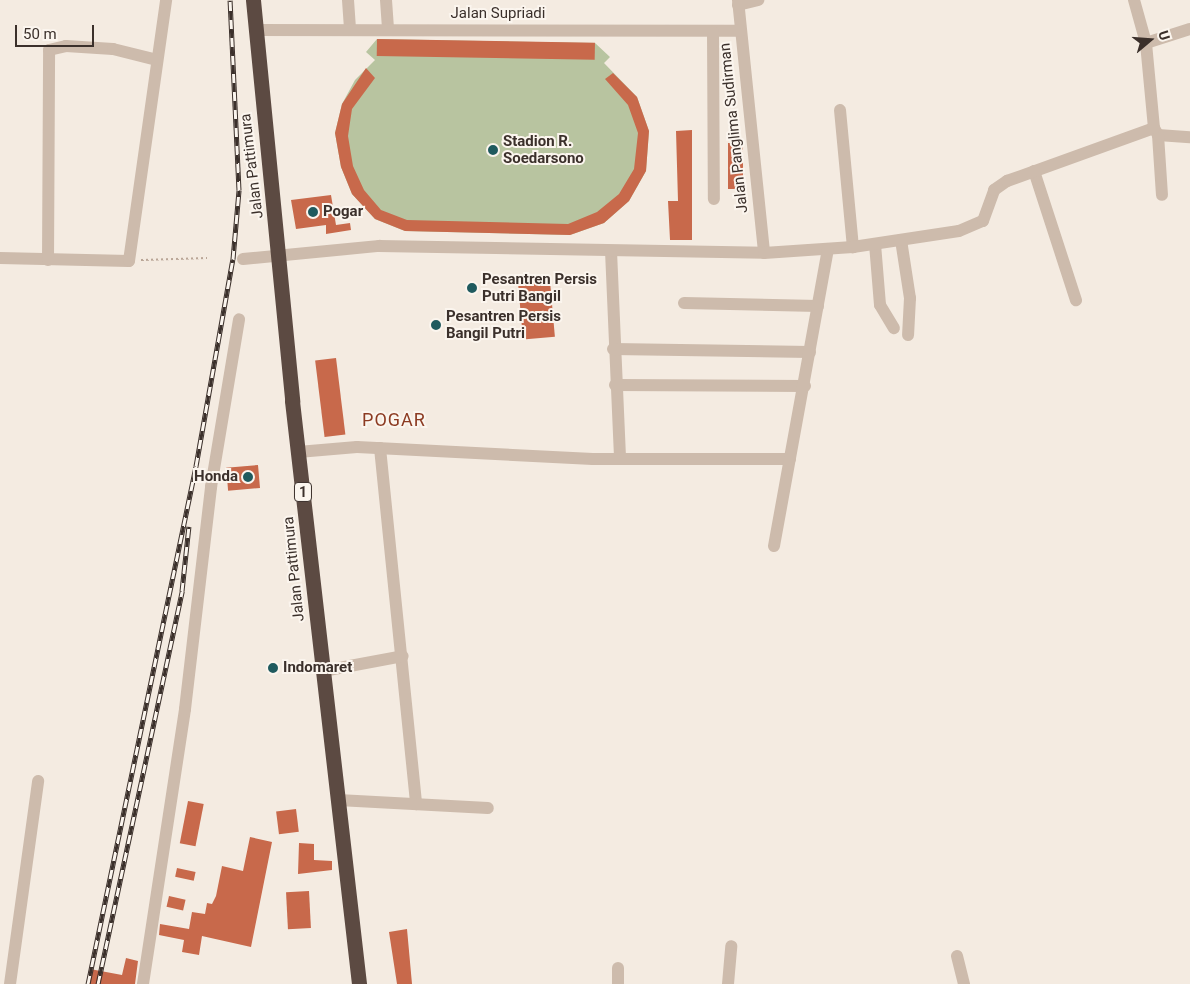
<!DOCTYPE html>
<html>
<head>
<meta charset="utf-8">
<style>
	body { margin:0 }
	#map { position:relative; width:1190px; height:984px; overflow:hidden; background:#f4ebe1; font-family:Roboto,sans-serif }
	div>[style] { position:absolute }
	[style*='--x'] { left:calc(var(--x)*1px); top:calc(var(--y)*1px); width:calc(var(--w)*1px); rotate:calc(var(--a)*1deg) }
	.green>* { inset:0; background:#b8c4a0 }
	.building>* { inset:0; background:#c8694b; transform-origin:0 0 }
	.path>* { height:2px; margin-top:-1px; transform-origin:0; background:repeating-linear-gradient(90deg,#b9a596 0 2.5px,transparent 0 5px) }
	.minor>* { height:12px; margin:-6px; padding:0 6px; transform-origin:6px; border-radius:6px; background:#cdbbac }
	.highway>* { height:15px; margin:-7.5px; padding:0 7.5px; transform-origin:7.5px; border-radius:7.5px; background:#5c4a42 }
	.rail>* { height:5px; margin-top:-2.5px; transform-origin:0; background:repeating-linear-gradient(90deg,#fbf5ee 0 9px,#3b302b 0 18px); box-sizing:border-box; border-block:1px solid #3b302b }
	.dots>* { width:14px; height:14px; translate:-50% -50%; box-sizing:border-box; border:2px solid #fbf5ee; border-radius:50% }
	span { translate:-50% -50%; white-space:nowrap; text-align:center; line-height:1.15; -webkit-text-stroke:4px #fbf5ee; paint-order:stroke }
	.shield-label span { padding:1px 4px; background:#fbf5ee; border:1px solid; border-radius:4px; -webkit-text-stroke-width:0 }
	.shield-label { font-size:14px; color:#3b302b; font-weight:700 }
	.street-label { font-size:15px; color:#3b302b }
	.poi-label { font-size:15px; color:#3b302b; font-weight:700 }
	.left { translate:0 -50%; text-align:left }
	.right { translate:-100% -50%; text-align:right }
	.quarter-label { font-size:18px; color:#8c3b22; letter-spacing:1px }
	.north { position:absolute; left:1125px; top:15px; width:50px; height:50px; -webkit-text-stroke:4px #fbf5ee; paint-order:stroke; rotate:72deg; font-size:14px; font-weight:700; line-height:20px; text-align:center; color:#3b302b }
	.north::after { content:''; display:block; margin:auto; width:18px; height:22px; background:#3b302b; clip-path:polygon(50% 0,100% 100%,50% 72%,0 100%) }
	.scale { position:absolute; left:15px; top:25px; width:79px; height:22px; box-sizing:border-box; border:2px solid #3b302b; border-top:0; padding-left:6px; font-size:15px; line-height:18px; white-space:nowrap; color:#3b302b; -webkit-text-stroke:4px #fbf5ee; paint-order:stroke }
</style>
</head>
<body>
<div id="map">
	<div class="green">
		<i style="clip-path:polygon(377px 39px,595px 43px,610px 57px,604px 63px,637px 97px,649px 131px,646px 171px,629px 201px,604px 223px,570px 235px,405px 231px,375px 219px,352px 194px,341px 167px,335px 133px,342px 104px,355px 80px,375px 60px,366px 52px)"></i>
	</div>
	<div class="building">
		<i style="left:377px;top:39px;width:218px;height:17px;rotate:1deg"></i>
		<i style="clip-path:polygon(366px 68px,375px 78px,352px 109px,348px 136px,353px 166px,364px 190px,381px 210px,407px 220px,568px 224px,597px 212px,619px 194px,634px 169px,638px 133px,628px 105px,605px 79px,613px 73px,637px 97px,649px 131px,646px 171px,629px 201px,604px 223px,570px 235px,405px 231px,375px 219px,352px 194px,341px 167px,335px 133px,342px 104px)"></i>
		<i style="clip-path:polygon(692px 130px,692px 240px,670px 240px,668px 201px,678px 201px,676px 131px)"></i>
		<i style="left:728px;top:143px;width:15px;height:46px"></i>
		<i style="clip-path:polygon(331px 195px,336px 225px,350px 223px,351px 230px,326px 234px,326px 225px,296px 229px,291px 200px)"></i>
		<i style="left:550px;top:281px;width:56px;height:32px;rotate:85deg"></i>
		<i style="left:336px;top:358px;width:77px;height:21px;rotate:83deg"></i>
		<i style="left:258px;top:465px;width:23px;height:32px;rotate:85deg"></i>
		<i style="left:188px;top:801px;width:16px;height:43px;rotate:11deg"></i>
		<i style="left:296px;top:809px;width:23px;height:20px;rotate:83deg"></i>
		<i style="clip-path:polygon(250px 837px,272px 842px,251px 947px,202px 936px,199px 955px,182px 952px,184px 940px,159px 935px,160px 924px,189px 929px,192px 912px,205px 914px,207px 903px,212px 904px,216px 896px,222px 866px,243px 871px)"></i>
		<i style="clip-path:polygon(299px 843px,314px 844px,314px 860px,332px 861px,332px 870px,298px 874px)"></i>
		<i style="left:177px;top:868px;width:19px;height:9px;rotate:12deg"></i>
		<i style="left:309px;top:891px;width:37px;height:23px;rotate:87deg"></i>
		<i style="left:169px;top:896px;width:17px;height:11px;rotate:13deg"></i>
		<i style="clip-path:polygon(407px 929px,412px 984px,397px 984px,389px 932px)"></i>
		<i style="clip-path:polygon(126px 958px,138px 961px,135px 984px,87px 984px,90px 969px,122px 975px)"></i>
	</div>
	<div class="path">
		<i style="--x:141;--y:260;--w:66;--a:-1.7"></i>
	</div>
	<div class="minor">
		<i style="--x:348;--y:0;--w:29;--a:86"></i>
		<i style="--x:386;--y:0;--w:30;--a:86"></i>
		<i style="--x:738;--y:0;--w:254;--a:84.1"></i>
		<i style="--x:1134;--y:0;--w:45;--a:74.4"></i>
		<i style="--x:738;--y:5;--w:21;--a:-14"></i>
		<i style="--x:255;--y:30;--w:485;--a:0.1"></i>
		<i style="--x:713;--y:32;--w:167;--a:89.7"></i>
		<i style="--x:840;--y:110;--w:138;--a:84.6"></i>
		<i style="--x:1154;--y:128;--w:8;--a:60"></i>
		<i style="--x:1158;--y:135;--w:32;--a:4"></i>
		<i style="--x:1158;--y:135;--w:60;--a:86.2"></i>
		<i style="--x:1034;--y:171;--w:136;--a:72"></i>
		<i style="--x:901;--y:240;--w:59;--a:81.2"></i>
		<i style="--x:910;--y:298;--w:37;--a:93"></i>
		<i style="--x:875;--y:244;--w:61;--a:85.3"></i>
		<i style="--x:880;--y:305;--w:27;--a:59"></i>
		<i style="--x:611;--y:251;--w:206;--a:87.5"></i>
		<i style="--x:0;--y:258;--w:129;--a:1.3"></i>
		<i style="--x:129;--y:261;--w:264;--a:-81.9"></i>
		<i style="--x:243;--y:259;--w:137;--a:-5.5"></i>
		<i style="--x:379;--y:246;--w:385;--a:1"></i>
		<i style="--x:764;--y:253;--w:89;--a:-3.9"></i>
		<i style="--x:853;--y:247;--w:107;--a:-8.6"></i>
		<i style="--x:959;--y:231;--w:26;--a:-23"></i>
		<i style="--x:983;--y:221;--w:33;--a:-70"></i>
		<i style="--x:994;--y:190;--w:16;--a:-35"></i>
		<i style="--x:1007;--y:181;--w:156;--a:-19.8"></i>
		<i style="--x:1154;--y:128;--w:85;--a:-95.4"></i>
		<i style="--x:1146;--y:43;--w:46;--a:-17.7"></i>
		<i style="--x:48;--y:260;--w:210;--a:-89.7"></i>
		<i style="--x:49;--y:50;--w:17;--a:-13"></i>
		<i style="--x:66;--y:46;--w:47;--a:3.7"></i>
		<i style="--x:113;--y:49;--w:45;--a:14"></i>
		<i style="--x:684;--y:303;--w:134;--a:1.3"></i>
		<i style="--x:613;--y:349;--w:197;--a:0.9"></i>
		<i style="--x:615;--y:385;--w:190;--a:0.3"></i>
		<i style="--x:380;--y:448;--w:358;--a:84.2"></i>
		<i style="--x:298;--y:452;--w:59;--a:-4.8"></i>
		<i style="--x:357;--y:447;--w:236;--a:2.9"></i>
		<i style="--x:593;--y:459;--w:197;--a:0"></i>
		<i style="--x:774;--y:546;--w:301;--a:-79.7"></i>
		<i style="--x:323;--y:671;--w:81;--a:-10.6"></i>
		<i style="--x:338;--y:800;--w:150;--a:3.1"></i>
		<i style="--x:957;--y:956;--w:29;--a:76"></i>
		<i style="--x:618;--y:968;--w:16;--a:90"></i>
		<i style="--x:10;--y:984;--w:205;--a:-82.1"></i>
		<i style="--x:143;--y:984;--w:278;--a:-81.3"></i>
		<i style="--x:185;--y:709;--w:224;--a:-83.3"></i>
		<i style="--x:211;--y:487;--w:170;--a:-80.5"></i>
		<i style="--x:728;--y:984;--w:38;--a:-85"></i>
	</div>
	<div class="highway">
		<i style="--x:253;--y:0;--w:403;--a:84.4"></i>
		<i style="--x:292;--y:401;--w:587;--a:83.44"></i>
	</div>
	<div class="rail">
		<i style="--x:88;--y:984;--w:529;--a:-78.22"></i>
		<i style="--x:196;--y:466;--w:210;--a:-79.9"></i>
		<i style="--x:233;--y:259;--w:69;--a:-85"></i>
		<i style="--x:239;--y:190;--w:190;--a:-92.7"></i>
		<i style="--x:98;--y:984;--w:402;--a:-77.9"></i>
		<i style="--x:182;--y:591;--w:65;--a:-83.9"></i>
	</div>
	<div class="dots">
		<i style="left:493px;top:150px;background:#1f5a5e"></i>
		<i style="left:313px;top:212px;background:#1f5a5e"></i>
		<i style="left:472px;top:288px;background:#1f5a5e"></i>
		<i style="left:436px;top:325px;background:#1f5a5e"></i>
		<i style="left:248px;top:477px;background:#1f5a5e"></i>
		<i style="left:273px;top:668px;background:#1f5a5e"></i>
	</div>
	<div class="shield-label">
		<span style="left:303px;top:492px">1</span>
	</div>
	<div class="street-label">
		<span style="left:498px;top:14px">Jalan Supriadi</span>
		<span style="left:734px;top:128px;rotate:-96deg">Jalan Panglima Sudirman</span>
		<span style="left:252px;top:166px;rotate:-97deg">Jalan Pattimura</span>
		<span style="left:294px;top:569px;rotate:-96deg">Jalan Pattimura</span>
	</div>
	<div class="poi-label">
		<span class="left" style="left:503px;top:150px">Stadion R.<br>Soedarsono</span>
		<span class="left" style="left:323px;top:212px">Pogar</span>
		<span class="left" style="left:482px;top:288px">Pesantren Persis<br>Putri Bangil</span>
		<span class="left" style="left:446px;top:325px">Pesantren Persis<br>Bangil Putri</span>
		<span class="right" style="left:238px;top:477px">Honda</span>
		<span class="left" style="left:283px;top:668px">Indomaret</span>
	</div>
	<div class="quarter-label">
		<span style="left:394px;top:420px">POGAR</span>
	</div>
	<div class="north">U</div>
	<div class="scale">50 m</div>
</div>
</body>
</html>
